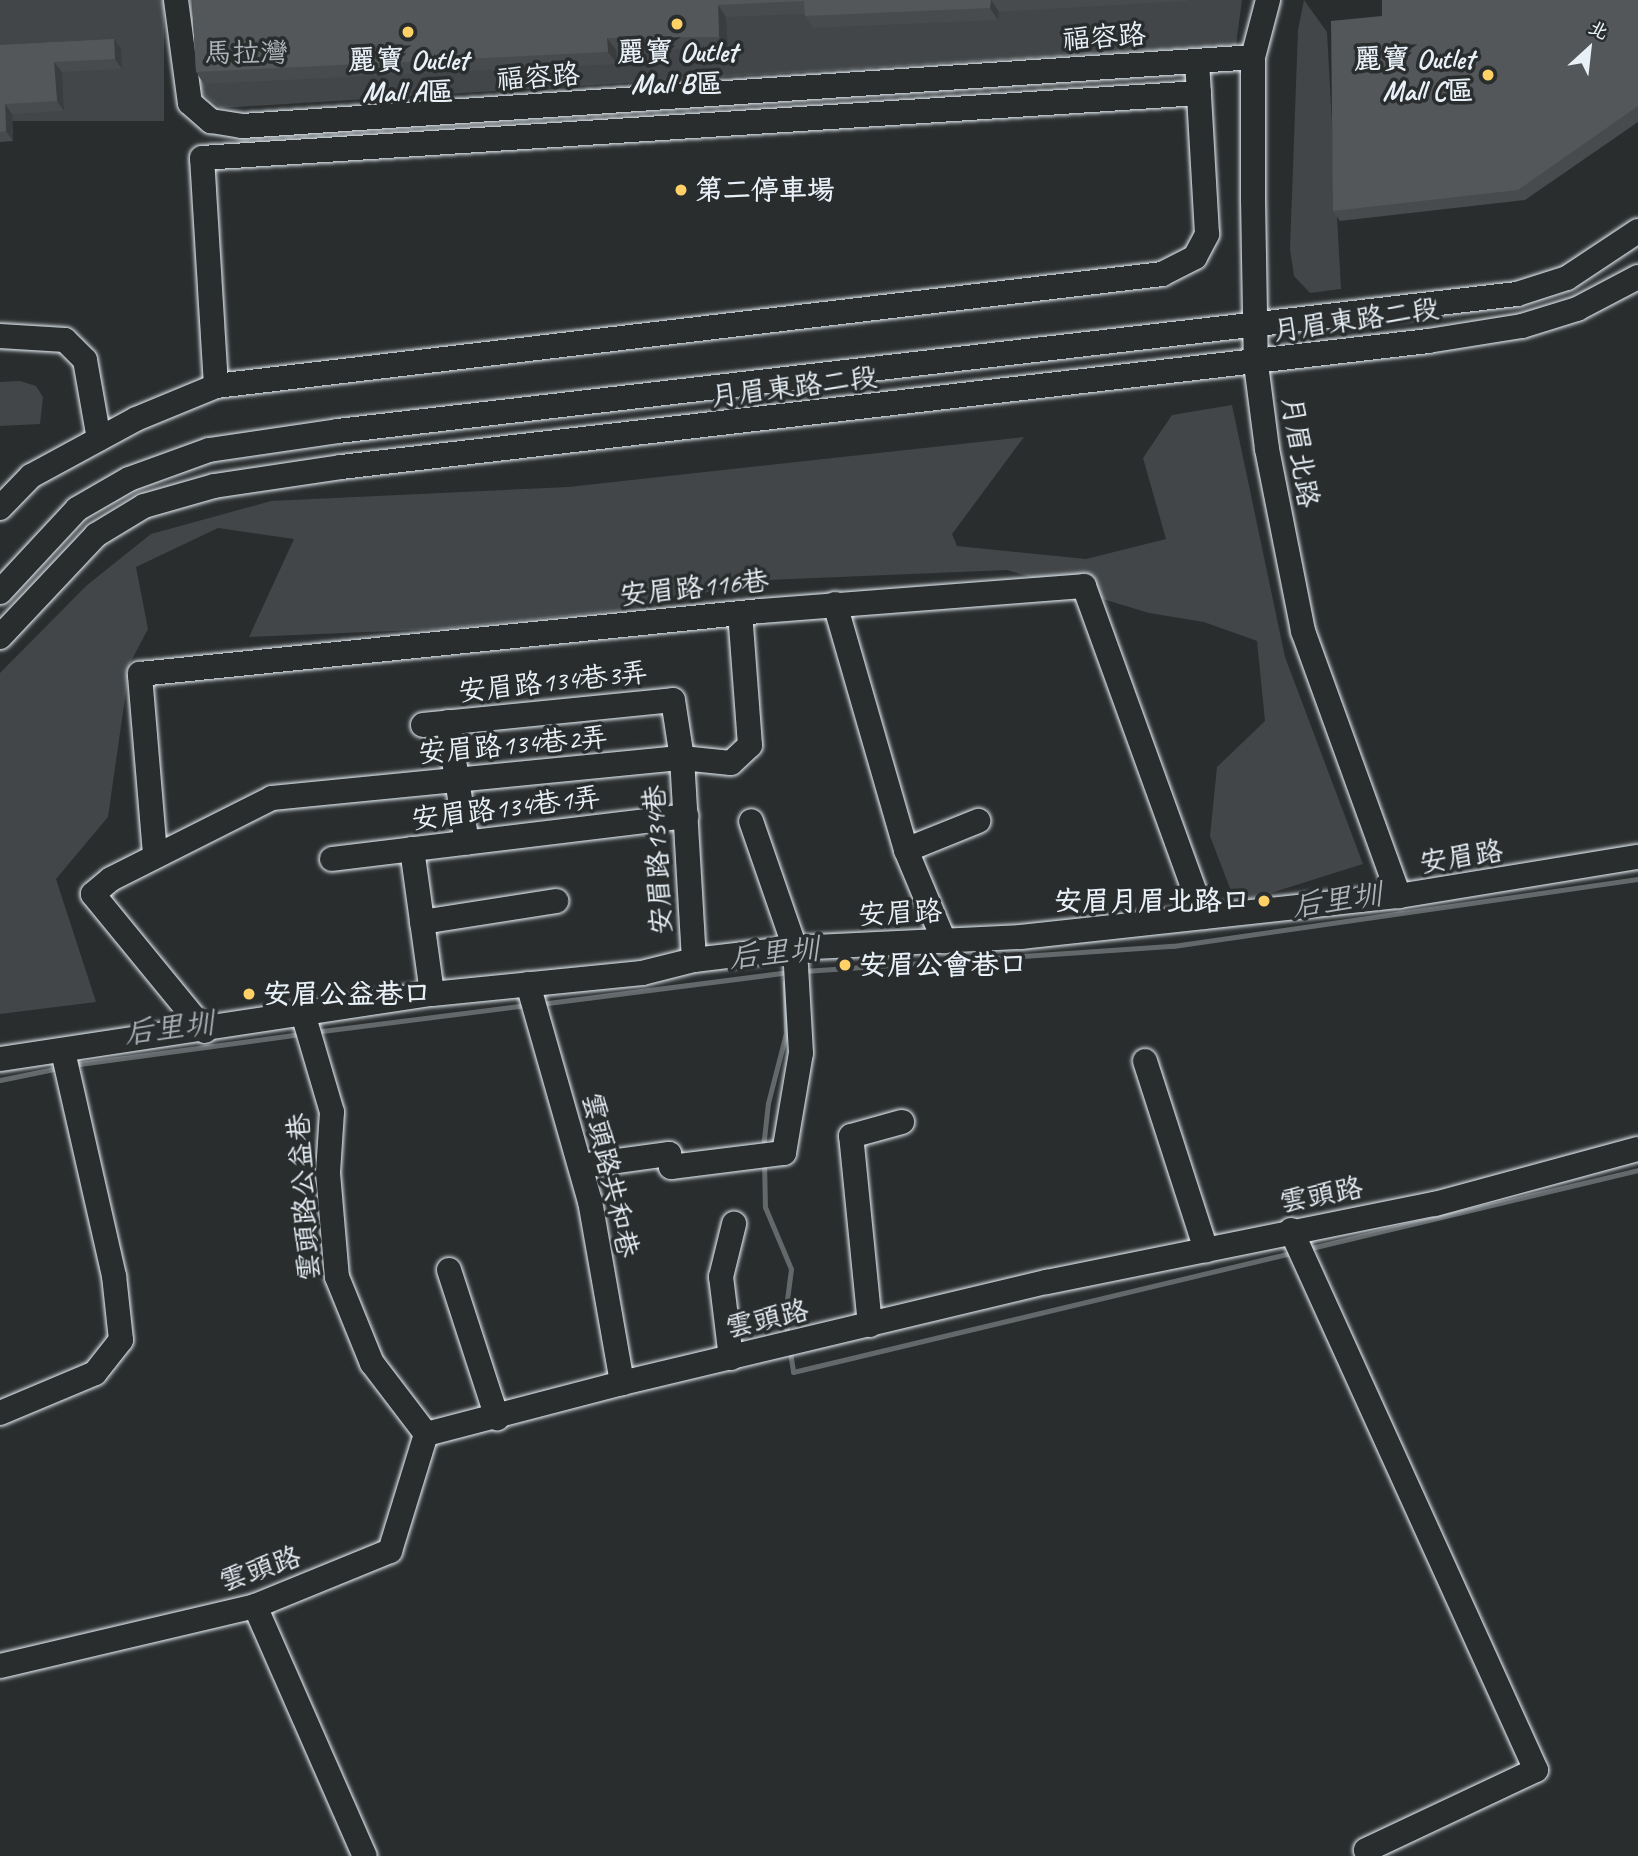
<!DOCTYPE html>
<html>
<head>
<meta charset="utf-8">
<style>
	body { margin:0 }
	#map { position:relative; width:1638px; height:1856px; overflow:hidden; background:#2a2d2e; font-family:Caveat,"LXGW WenKai TC",sans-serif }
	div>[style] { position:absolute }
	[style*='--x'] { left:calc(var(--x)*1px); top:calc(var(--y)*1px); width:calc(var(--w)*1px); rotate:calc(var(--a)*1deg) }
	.green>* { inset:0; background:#424648; transform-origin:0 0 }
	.stream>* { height:5px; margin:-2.5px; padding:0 2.5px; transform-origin:2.5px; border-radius:2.5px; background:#63686b }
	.roads { filter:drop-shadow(0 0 2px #e8f1f8) drop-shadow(0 0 2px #e8f1f8) }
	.minor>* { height:24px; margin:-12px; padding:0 12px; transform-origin:12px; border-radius:12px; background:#2a2d2e }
	.wall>* { inset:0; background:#474b4d }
	.shaded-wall>* { inset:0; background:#3a3d3e }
	.building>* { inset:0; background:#535759 }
	.dots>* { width:19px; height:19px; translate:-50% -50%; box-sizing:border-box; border:4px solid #2a2d2e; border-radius:50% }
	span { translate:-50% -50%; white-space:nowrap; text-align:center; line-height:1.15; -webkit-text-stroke:7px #2a2d2e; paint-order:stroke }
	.street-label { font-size:28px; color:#e8f1f8 }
	.poi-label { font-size:28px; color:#e8f1f8; font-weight:700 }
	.right { translate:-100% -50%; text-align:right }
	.left { translate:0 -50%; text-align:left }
	.park-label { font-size:28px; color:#aeb5ba }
	.water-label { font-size:30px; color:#acb3b9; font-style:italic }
	.north { position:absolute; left:1554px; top:14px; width:70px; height:70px; -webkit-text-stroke:5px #2a2d2e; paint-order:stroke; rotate:27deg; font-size:19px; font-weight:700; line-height:28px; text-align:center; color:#e8f1f8 }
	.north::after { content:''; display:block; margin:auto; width:24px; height:32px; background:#e8f1f8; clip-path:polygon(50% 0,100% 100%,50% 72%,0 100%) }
</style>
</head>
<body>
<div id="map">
	<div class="green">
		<i style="left:0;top:0;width:164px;height:121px"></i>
		<i style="clip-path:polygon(190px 0,1242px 0,1236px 45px,221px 108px,193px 86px)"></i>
		<i style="clip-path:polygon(1304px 0,1327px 32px,1341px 289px,1310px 293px,1294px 276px,1290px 249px,1298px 30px)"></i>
		<i style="clip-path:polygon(20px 381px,36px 386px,43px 397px,40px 424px,0 426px,0 382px)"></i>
		<i style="clip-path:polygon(1232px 405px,1285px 657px,1363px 864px,1236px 904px,1210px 836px,1217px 767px,1265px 721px,1257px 641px,1204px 622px,1149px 613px,1007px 570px,768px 580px,613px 611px,439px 629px,249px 637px,294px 539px,218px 528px,136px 567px,148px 629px,130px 663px,108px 817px,56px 879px,96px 1002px,0 1014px,0 673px,86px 586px,151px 534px,271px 501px,568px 487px,1024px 437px,952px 534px,957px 546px,1086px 559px,1166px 539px,1143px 458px,1172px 415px)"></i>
	</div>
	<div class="stream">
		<i style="--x:804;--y:971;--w:370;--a:-3.9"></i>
		<i style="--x:1173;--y:946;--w:470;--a:-8.2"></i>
		<i style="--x:540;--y:1004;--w:253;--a:-7.3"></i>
		<i style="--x:314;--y:1032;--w:215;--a:-7.2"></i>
		<i style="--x:72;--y:1065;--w:231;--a:-7.7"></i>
		<i style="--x:0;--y:1080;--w:60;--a:-11.5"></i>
		<i style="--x:763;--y:1148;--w:45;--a:-83.7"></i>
		<i style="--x:768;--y:1103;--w:72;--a:-75.6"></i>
		<i style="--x:786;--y:1033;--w:51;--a:-91.1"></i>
		<i style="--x:764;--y:1161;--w:46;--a:88.8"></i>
		<i style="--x:765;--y:1207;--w:67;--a:67.2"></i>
		<i style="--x:791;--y:1269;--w:46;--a:97.4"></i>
		<i style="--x:785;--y:1315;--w:23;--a:83"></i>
		<i style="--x:1307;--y:1249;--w:340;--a:-13.4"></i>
		<i style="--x:790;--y:1352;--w:20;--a:81"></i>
		<i style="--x:793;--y:1372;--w:516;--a:-13.44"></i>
	</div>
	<div class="roads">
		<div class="minor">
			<i style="--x:176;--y:0;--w:104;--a:82.3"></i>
			<i style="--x:190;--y:103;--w:28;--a:41"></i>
			<i style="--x:211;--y:121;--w:31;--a:9"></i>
			<i style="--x:242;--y:126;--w:1013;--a:-3.9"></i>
			<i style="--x:1268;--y:0;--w:59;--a:104.7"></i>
			<i style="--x:1253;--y:57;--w:142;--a:90"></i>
			<i style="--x:1253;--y:199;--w:165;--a:89"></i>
			<i style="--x:1256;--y:364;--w:86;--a:82.6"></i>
			<i style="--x:1267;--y:449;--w:186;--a:78.8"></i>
			<i style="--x:1303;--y:631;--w:282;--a:70.1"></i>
			<i style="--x:0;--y:336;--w:65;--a:3.5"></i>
			<i style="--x:65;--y:340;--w:28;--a:45"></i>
			<i style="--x:85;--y:360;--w:80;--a:80"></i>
			<i style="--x:216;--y:386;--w:228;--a:-93.5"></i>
			<i style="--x:202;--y:158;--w:999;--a:-3.73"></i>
			<i style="--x:0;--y:508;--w:45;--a:-45.9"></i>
			<i style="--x:31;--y:476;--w:119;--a:-28.5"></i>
			<i style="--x:136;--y:419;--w:87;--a:-22.4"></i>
			<i style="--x:216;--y:386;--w:953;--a:-6.75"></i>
			<i style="--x:1162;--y:274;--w:37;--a:-27"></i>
			<i style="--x:1195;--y:257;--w:26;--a:-62"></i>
			<i style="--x:1207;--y:234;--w:173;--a:-93.3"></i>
			<i style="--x:0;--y:592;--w:113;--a:-47.1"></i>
			<i style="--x:77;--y:509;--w:60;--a:-30"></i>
			<i style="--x:129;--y:479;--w:85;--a:-19.9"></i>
			<i style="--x:209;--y:450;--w:130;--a:-8.4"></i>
			<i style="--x:338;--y:431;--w:1187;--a:-6.63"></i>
			<i style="--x:1517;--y:294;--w:52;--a:-17.7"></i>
			<i style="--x:1567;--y:278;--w:85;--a:-33.5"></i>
			<i style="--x:835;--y:604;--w:256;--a:73.9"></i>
			<i style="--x:906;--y:850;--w:99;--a:67.3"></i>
			<i style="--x:0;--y:637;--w:140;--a:-46.7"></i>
			<i style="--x:96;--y:535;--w:56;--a:-31.1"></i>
			<i style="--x:144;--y:506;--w:73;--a:-15.9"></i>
			<i style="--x:214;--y:486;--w:128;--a:-8.5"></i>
			<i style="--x:341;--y:467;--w:1094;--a:-6.61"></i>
			<i style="--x:1428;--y:341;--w:95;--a:-9.1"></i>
			<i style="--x:1522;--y:326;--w:58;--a:-17.2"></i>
			<i style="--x:1577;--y:309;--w:69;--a:-27.7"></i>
			<i style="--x:448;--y:722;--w:122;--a:81.1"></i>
			<i style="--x:423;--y:725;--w:251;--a:-5.7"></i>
			<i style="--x:673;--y:700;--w:59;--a:81.2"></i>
			<i style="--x:682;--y:758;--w:202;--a:86.6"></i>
			<i style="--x:412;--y:849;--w:146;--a:82.1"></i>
			<i style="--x:906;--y:850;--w:78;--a:-21.9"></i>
			<i style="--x:155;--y:854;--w:181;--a:-94.8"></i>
			<i style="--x:140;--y:674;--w:623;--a:-5.8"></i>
			<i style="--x:760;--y:611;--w:325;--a:-4.4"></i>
			<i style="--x:1084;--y:586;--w:352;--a:70.1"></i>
			<i style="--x:332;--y:859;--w:357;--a:-6.9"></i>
			<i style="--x:422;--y:922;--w:136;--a:-8.9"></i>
			<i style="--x:528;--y:984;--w:226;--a:74.1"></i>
			<i style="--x:590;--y:1201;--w:185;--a:80"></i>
			<i style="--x:304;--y:1017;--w:99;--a:73.6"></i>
			<i style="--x:332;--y:1112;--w:61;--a:93.8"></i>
			<i style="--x:328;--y:1173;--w:104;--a:85.1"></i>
			<i style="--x:337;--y:1277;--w:93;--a:67.9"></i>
			<i style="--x:372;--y:1363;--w:89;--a:52.7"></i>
			<i style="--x:205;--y:1031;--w:177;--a:-129.3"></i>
			<i style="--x:93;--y:894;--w:23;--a:-40"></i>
			<i style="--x:111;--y:879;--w:180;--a:-26.7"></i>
			<i style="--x:272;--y:798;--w:412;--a:-5.6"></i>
			<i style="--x:682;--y:758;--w:49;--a:5.8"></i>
			<i style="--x:731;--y:763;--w:26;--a:-43"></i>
			<i style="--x:750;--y:745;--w:132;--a:-94.3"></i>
			<i style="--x:0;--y:1059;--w:437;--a:-8.6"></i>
			<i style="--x:432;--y:994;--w:211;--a:-5.7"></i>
			<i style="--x:642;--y:973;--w:54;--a:-14"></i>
			<i style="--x:694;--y:960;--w:102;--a:-6.8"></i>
			<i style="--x:795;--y:948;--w:226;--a:-2.8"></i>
			<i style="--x:1021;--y:937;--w:380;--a:-6.2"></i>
			<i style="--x:1399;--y:896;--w:242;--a:-9.3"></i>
			<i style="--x:1145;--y:1061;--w:199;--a:72.1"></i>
			<i style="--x:581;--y:1166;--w:89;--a:-7.8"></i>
			<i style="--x:669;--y:1154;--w:13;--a:81"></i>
			<i style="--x:671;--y:1167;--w:114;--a:-7.1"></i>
			<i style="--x:784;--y:1153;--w:101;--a:-80.4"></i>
			<i style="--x:801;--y:1053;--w:105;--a:-93.3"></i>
			<i style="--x:795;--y:948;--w:134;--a:-109.1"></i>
			<i style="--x:1291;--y:1230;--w:593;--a:65.6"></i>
			<i style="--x:1536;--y:1770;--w:188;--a:154.8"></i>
			<i style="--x:449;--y:1270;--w:156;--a:72"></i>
			<i style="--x:870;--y:1325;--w:190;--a:-95.7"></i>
			<i style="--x:851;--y:1136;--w:53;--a:-15.4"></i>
			<i style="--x:731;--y:1358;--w:82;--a:-97"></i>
			<i style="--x:721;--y:1277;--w:55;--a:-76.2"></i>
			<i style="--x:0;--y:1413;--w:103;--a:-22.8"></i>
			<i style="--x:95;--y:1373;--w:42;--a:-51.8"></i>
			<i style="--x:121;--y:1340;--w:64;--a:-96.2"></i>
			<i style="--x:114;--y:1276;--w:231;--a:-102.8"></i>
			<i style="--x:255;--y:1606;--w:273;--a:66.3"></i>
			<i style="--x:0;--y:1666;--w:262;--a:-13.2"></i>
			<i style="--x:255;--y:1606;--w:146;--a:-22.2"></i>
			<i style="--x:390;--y:1551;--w:122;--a:-72.9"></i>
			<i style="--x:426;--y:1434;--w:203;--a:-14.6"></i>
			<i style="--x:622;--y:1383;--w:437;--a:-13.4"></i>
			<i style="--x:1047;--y:1282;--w:396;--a:-11.4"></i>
			<i style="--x:1435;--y:1204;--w:210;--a:-15.2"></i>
		</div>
	</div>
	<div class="wall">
		<i style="clip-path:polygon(192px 0,1187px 0,1187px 1px,999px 12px,998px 20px,813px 28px,805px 16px,805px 14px,726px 17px,728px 49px,616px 50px,617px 64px,204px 84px,196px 72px)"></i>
		<i style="clip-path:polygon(1638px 0,1638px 122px,1525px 200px,1340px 221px,1333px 211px)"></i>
		<i style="clip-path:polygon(114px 39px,121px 49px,122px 69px,62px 72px,64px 111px,12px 114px,13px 141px,0 142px,0 45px)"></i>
	</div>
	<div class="shaded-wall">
		<i style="clip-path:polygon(991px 0,999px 12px,998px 20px,990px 8px)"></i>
		<i style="clip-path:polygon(718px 5px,726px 17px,728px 49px,719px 37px)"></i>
		<i style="clip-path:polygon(607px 38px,616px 50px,617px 64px,608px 52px)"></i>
		<i style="clip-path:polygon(114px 39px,121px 49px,122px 69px,115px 59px)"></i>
		<i style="clip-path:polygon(54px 62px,62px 72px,64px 111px,57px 101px)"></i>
		<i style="clip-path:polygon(5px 104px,12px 114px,13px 141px,6px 131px)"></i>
	</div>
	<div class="building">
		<i style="clip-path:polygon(192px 0,995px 0,991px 0,990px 8px,805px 16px,804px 1px,718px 5px,719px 37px,607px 38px,608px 52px,196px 72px)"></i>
		<i style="clip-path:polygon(1382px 0,1638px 0,1638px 106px,1518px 190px,1333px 211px,1331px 21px,1382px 16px)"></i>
		<i style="clip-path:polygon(114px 39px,115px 59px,54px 62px,57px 101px,5px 104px,6px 131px,0 132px,0 45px)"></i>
	</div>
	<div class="dots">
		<i style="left:677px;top:24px;background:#ffd166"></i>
		<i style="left:408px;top:32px;background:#ffd166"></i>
		<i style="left:1488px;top:75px;background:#ffd166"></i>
		<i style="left:681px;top:190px;background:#ffd166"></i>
		<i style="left:1264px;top:901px;background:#ffd166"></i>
		<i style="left:845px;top:965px;background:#ffd166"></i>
		<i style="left:249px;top:994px;background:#ffd166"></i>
	</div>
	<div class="street-label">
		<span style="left:1104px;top:37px;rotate:-4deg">福容路</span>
		<span style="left:538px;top:77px;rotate:-4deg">福容路</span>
		<span style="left:1356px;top:320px;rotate:-8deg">月眉東路二段</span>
		<span style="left:794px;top:387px;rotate:-7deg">月眉東路二段</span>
		<span style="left:1300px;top:452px;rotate:81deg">月眉北路</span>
		<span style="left:694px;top:588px;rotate:-6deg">安眉路116巷</span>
		<span style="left:553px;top:682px;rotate:-6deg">安眉路134巷3弄</span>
		<span style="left:513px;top:745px;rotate:-5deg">安眉路134巷2弄</span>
		<span style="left:506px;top:808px;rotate:-7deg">安眉路134巷1弄</span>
		<span style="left:1461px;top:857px;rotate:-9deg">安眉路</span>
		<span style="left:658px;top:860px;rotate:-93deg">安眉路134巷</span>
		<span style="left:900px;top:913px;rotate:-3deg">安眉路</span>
		<span style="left:610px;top:1175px;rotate:77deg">雲頭路共和巷</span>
		<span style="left:1321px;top:1195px;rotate:-11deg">雲頭路</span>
		<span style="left:304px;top:1197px;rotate:-94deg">雲頭路公益巷</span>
		<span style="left:767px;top:1319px;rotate:-13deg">雲頭路</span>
		<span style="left:260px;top:1569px;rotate:-19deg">雲頭路</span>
	</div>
	<div class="poi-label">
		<span style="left:677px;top:68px">麗寶 Outlet<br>Mall B區</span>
		<span class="right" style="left:1474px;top:75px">麗寶 Outlet<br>Mall C區</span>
		<span style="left:408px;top:76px">麗寶 Outlet<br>Mall A區</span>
		<span class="left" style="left:695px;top:190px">第二停車場</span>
		<span class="right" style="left:1250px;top:901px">安眉月眉北路口</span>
		<span class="left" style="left:859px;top:965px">安眉公會巷口</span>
		<span class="left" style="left:263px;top:994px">安眉公益巷口</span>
	</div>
	<div class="park-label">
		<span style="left:246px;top:53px">馬拉灣</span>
	</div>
	<div class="water-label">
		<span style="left:1337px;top:900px;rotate:-8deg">后里圳</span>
		<span style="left:774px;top:953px;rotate:-6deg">后里圳</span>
		<span style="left:169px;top:1028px;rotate:-7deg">后里圳</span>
	</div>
	<div class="north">北</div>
</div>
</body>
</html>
